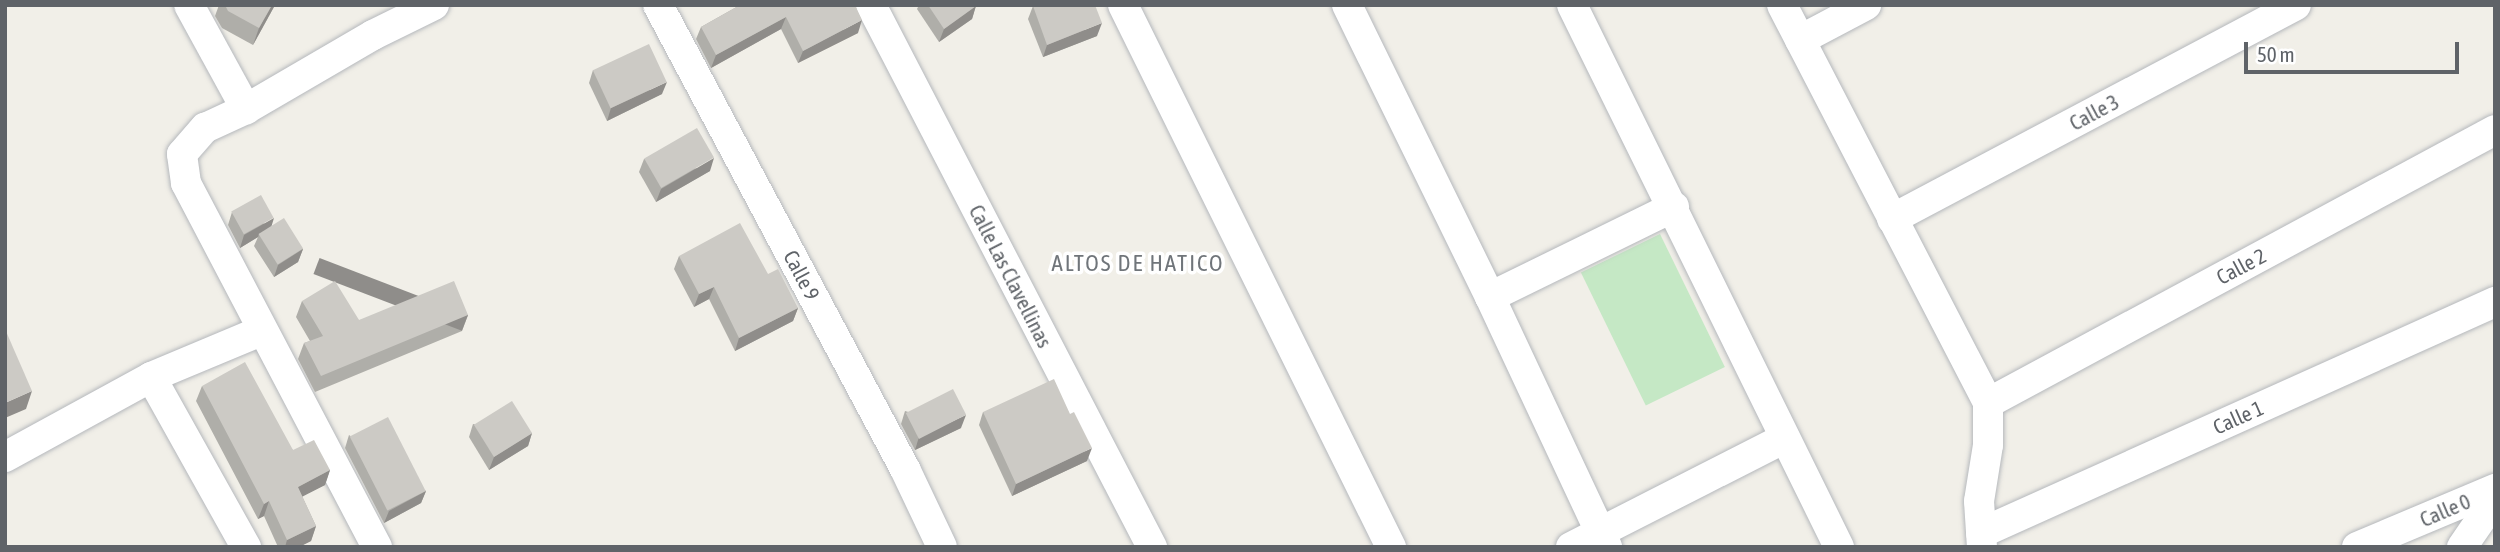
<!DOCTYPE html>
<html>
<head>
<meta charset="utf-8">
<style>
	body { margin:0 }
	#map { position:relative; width:2500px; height:552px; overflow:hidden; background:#f1efe8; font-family:"Asap Condensed",sans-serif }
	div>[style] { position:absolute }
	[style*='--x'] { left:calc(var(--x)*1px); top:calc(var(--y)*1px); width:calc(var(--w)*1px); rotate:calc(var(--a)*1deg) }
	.green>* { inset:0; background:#c5e8c5; transform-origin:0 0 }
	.roads { filter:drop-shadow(0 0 2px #b5b8bc) drop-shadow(0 0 2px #b5b8bc) }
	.street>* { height:30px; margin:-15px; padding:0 15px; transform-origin:15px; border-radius:15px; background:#fff }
	.wall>* { inset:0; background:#afaea9 }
	.shaded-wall>* { inset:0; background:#8f8d8a; transform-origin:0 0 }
	.building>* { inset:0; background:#cccac5; transform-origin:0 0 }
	span { translate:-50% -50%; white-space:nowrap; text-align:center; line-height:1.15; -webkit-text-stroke:7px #fff; paint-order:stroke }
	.street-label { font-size:21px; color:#5f6368 }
	.neighbourhood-label { font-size:23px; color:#70757a; letter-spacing:2px }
	.frame { position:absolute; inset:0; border:7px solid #5f6368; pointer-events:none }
	.scale { position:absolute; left:2244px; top:42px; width:215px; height:32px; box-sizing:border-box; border:4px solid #5f6368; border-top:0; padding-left:9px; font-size:21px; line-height:24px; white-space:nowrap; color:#5f6368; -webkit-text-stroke:5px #fff; paint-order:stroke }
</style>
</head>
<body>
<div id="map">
	<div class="green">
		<i style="left:1660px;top:234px;width:148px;height:88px;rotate:64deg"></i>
	</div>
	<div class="roads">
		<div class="street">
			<i style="--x:189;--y:5;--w:119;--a:61.3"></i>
			<i style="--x:658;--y:5;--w:526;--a:61.97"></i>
			<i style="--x:905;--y:469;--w:86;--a:64.6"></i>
			<i style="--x:871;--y:5;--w:611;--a:62.6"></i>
			<i style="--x:1123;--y:5;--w:605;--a:63.69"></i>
			<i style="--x:1347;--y:5;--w:325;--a:63.9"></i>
			<i style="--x:1490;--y:297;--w:276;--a:64.9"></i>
			<i style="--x:1572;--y:5;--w:604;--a:63.77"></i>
			<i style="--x:1782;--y:5;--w:448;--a:62.6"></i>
			<i style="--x:1988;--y:403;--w:42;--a:90"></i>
			<i style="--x:1988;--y:445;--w:57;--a:99.1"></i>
			<i style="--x:1979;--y:501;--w:46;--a:86.3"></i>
			<i style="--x:1800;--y:40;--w:75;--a:-27.9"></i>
			<i style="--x:1892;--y:219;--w:457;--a:-27.9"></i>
			<i style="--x:1490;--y:297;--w:205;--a:-26.1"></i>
			<i style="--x:151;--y:377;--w:195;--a:60.8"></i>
			<i style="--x:1988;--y:403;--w:576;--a:-28.3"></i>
			<i style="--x:5;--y:457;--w:166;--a:-28.7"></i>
			<i style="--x:151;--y:377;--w:119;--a:-22.7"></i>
			<i style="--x:1981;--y:533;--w:564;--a:-24.2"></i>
			<i style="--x:377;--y:547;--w:411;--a:-117.7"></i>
			<i style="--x:186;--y:183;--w:29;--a:-98"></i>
			<i style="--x:182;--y:154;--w:35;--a:-49"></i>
			<i style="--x:205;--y:128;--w:45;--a:-24.9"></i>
			<i style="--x:246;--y:109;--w:147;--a:-30.2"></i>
			<i style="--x:373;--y:35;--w:68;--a:-26.2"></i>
			<i style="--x:1571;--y:547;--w:240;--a:-27"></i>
			<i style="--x:2357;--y:547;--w:150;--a:-22.8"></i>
			<i style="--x:2462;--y:547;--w:58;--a:-55.5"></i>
		</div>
	</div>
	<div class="wall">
		<i style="clip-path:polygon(219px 5px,275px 5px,253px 45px,222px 28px,215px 16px)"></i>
		<i style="clip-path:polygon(740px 5px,858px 33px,798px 63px,781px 29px,711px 68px,696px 39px,701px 27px)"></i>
		<i style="clip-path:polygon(919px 5px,976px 5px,972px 19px,939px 42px,917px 9px)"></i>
		<i style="clip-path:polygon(1033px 6px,1097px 36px,1043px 57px,1028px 19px)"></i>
		<i style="clip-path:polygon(593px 70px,662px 94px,607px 121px,589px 83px)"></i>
		<i style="clip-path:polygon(644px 159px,710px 171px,656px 202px,639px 172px)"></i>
		<i style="clip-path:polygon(232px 212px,271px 226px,303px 249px,298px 262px,274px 277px,254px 246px,258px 237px,240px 248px,228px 225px)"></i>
		<i style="clip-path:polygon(679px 256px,768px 274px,798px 308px,793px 321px,735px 351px,709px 299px,694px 307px,674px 269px)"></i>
		<i style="clip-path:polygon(302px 301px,359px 320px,468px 315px,462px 331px,315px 392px,298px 359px,304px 343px,310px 341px,296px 317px)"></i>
		<i style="clip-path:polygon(202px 386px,293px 450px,330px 470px,325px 485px,302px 496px,316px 526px,311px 541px,299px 547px,278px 547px,264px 516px,258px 519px,196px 401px)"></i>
		<i style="clip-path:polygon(905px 411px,961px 428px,915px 450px,901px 424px)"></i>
		<i style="clip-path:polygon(983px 412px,1070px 414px,1087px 461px,1012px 496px,979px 425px)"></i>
		<i style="clip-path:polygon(473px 424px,532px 433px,528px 446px,489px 470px,469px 437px)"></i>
		<i style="clip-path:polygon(349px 435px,426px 491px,421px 503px,384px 523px,345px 448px)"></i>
	</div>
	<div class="shaded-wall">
		<i style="clip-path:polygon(272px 5px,275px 5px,253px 45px,259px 28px)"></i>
		<i style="clip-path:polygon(976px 6px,972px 19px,939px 42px,944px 29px)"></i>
		<i style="clip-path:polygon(786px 17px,781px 29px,711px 68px,716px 55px)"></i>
		<i style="clip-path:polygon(862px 20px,858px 33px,798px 63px,803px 51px)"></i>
		<i style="clip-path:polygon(1102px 23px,1097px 36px,1043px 57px,1047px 45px)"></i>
		<i style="clip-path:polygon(667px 82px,662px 94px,607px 121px,611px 108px)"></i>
		<i style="clip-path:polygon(714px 158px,710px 171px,656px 202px,661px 189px)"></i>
		<i style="clip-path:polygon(274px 218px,270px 231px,259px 234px,258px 237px,240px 248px,244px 235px)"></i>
		<i style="clip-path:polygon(303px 249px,298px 262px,274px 277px,278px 265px)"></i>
		<i style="clip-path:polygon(714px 287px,709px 299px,694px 307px,699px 294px)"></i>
		<i style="clip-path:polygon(798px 308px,793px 321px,735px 351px,739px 338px)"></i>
		<i style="left:468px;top:315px;width:17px;height:159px;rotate:111deg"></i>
		<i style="clip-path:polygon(32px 391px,26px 409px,5px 418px,5px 403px)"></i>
		<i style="clip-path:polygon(966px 415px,961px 428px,915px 450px,919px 437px)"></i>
		<i style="clip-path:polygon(532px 433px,528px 446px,489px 470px,494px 457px)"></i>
		<i style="clip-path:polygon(1092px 448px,1087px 461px,1012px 496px,1016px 484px)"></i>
		<i style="clip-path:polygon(330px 470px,325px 485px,292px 502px,298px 487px)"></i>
		<i style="clip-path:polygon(426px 491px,421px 503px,384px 523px,389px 511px)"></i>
		<i style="clip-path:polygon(269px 501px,264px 516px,258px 519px,264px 504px)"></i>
		<i style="clip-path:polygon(316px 526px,311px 541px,299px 547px,285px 547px,287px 540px)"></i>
	</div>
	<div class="building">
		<i style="clip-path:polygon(225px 5px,272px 5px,259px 28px,228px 11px)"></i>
		<i style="clip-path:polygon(740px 5px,855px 5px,862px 20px,803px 51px,786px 17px,716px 55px,701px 27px)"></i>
		<i style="clip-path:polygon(928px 5px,976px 5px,976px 6px,944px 29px)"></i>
		<i style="clip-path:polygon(1035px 5px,1095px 5px,1102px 23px,1047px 45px,1033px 6px)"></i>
		<i style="left:649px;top:44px;width:42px;height:62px;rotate:65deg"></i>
		<i style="left:697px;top:128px;width:34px;height:61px;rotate:60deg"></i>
		<i style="left:261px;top:195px;width:26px;height:34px;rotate:61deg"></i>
		<i style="left:284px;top:218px;width:36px;height:30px;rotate:58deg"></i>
		<i style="clip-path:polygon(740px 223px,768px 274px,778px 269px,798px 308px,739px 338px,714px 287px,699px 294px,679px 256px)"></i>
		<i style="clip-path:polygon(335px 281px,359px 320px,454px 281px,468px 315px,321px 376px,304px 343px,323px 336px,302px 301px)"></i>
		<i style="clip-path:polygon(5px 329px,32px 391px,5px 403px)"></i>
		<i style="clip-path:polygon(245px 362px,293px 450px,314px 440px,330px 470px,298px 487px,316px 526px,287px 540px,269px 501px,264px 504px,202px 386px)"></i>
		<i style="clip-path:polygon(1054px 379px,1070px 414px,1074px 412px,1092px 448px,1016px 484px,983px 412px)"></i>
		<i style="left:953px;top:389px;width:29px;height:53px;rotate:63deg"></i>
		<i style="left:512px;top:401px;width:38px;height:45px;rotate:58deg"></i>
		<i style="left:388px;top:417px;width:83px;height:43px;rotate:63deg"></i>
	</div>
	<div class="street-label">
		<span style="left:2094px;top:112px;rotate:-28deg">Calle 3</span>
		<span style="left:2241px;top:266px;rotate:-28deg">Calle 2</span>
		<span style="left:802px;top:275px;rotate:62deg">Calle 9</span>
		<span style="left:1011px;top:276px;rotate:63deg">Calle Las Clavellinas</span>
		<span style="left:2238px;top:417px;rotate:-24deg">Calle 1</span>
		<span style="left:2445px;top:510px;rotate:-23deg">Calle 0</span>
	</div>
	<div class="neighbourhood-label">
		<span style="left:1138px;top:263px">ALTOS DE HATICO</span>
	</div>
	<div class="frame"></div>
	<div class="scale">50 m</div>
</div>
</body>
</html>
